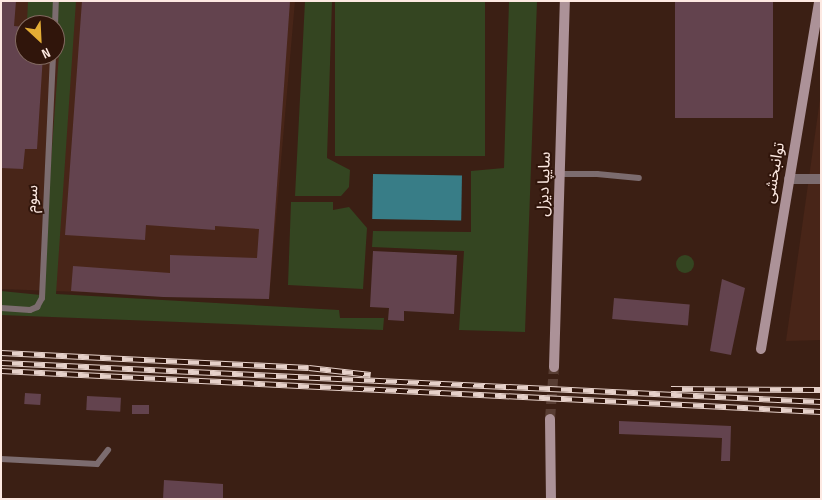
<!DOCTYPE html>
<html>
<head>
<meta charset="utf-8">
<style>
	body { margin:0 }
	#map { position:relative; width:822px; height:500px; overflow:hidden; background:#3b1f14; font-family:"Sofia Sans Condensed","Noto Sans Arabic",sans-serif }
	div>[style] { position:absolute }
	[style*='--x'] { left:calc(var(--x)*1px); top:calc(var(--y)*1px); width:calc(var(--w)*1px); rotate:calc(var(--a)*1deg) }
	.built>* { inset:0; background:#482518 }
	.green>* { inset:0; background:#344521; transform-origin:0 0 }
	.round { border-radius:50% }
	.water>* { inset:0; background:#387d87; transform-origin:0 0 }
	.building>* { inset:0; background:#63434e; transform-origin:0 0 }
	.secondary-tunnel>* { height:10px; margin-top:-5px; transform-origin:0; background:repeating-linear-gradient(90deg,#583d33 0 10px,transparent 0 15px) }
	.lane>* { height:6px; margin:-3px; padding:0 3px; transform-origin:3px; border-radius:3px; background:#7c6c6f }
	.street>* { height:10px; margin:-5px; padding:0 5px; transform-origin:5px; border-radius:5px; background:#7c6c6f }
	.secondary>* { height:10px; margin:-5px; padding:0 5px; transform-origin:5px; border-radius:5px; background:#ac9298 }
	.rail>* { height:5.5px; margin-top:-2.75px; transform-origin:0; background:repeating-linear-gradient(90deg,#30150b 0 11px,#e6d1ca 0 22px); box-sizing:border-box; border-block:1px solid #e6d1ca }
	span { translate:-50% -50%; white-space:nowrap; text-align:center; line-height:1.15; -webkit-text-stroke:4px #30150b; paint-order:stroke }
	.street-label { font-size:16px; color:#fde9e2 }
	.frame { position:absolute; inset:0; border:2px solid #fde9e2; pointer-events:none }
	.north { position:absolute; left:15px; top:15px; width:50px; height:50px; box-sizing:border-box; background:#30150b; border:1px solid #826a61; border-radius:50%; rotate:155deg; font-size:14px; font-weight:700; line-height:20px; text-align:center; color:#fde9e2 }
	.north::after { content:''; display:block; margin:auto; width:18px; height:22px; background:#e4ad35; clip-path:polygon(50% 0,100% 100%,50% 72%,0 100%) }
</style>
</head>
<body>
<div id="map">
	<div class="built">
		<i style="clip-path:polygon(evenodd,1px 1px,295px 1px,269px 299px,1px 289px,1px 1px,25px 25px,55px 25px,55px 55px,25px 55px,25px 25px)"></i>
		<i style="clip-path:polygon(821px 92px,821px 340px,786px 341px)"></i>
	</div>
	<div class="green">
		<i style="clip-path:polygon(28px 1px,76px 1px,56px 294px,339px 310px,340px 318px,384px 318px,383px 330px,1px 315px,1px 291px,41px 295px,61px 27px,51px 24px,27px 22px)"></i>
		<i style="clip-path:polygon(305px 1px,332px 1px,327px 158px,350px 170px,349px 187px,341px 196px,295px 196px)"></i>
		<i style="left:335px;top:1px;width:150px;height:155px"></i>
		<i style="clip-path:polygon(509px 1px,537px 1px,525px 332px,459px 330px,464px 251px,372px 247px,373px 231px,471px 232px,471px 171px,504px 168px)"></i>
		<i style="clip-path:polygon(291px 202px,333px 202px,333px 210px,349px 207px,367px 228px,363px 289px,288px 285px)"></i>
		<i class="round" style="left:676px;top:255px;width:18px;height:18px"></i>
	</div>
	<div class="water">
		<i style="left:373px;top:174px;width:89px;height:45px;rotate:1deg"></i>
	</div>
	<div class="building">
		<i style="clip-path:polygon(1px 1px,16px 1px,14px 26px,25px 27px,25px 55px,43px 55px,37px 149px,25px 149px,23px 169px,1px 168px)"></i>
		<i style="clip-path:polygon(82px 1px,290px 1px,269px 299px,163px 297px,71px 291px,73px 266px,170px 273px,170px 255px,257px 258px,259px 229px,215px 226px,215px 230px,146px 225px,145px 240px,65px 235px)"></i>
		<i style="left:675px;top:1px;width:98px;height:117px"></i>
		<i style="clip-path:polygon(373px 251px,457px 255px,454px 314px,404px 311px,404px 321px,388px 320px,389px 308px,370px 307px)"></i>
		<i style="clip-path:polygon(722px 279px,745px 288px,731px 355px,710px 351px)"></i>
		<i style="left:614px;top:298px;width:76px;height:21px;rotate:5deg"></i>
		<i style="left:25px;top:393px;width:16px;height:11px;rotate:4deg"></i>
		<i style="left:87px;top:396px;width:34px;height:14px;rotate:3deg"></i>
		<i style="left:132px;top:405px;width:17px;height:9px"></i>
		<i style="clip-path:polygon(619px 421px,731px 426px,730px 461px,721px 461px,722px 438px,619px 434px)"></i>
		<i style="clip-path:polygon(164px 480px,223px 484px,223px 499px,163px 499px)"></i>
	</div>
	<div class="secondary-tunnel">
		<i style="--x:550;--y:419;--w:52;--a:-85.6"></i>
	</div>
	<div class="lane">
		<i style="--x:55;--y:25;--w:24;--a:-88"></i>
		<i style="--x:560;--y:174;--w:37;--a:0"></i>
		<i style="--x:597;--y:174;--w:42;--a:5.4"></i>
		<i style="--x:1;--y:308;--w:29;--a:4"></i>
		<i style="--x:30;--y:310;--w:8;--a:-23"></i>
		<i style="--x:37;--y:307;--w:10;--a:-61"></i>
		<i style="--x:42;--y:298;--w:243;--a:-87.4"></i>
		<i style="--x:1;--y:459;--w:96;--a:3"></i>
		<i style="--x:97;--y:464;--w:18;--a:-52"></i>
	</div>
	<div class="street">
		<i style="--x:789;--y:179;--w:32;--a:0"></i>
	</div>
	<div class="secondary">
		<i style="--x:761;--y:349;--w:353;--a:-80.5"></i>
		<i style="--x:554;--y:367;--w:366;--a:-88.3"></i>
		<i style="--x:550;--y:419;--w:80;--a:89.3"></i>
	</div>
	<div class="rail">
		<i style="--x:1;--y:353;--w:308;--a:2.8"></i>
		<i style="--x:309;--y:368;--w:62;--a:6.4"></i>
		<i style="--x:1;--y:363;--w:821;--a:2.72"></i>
		<i style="--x:1;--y:371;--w:821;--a:2.86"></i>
		<i style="--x:671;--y:389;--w:150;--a:0.4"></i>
	</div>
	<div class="street-label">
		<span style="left:775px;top:173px;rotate:-80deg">توانبخشی</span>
		<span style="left:545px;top:184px;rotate:-88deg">سایپا دیزل</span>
		<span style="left:33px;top:199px;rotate:-87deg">سوم</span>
	</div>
	<div class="frame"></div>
	<div class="north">N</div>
</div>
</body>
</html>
